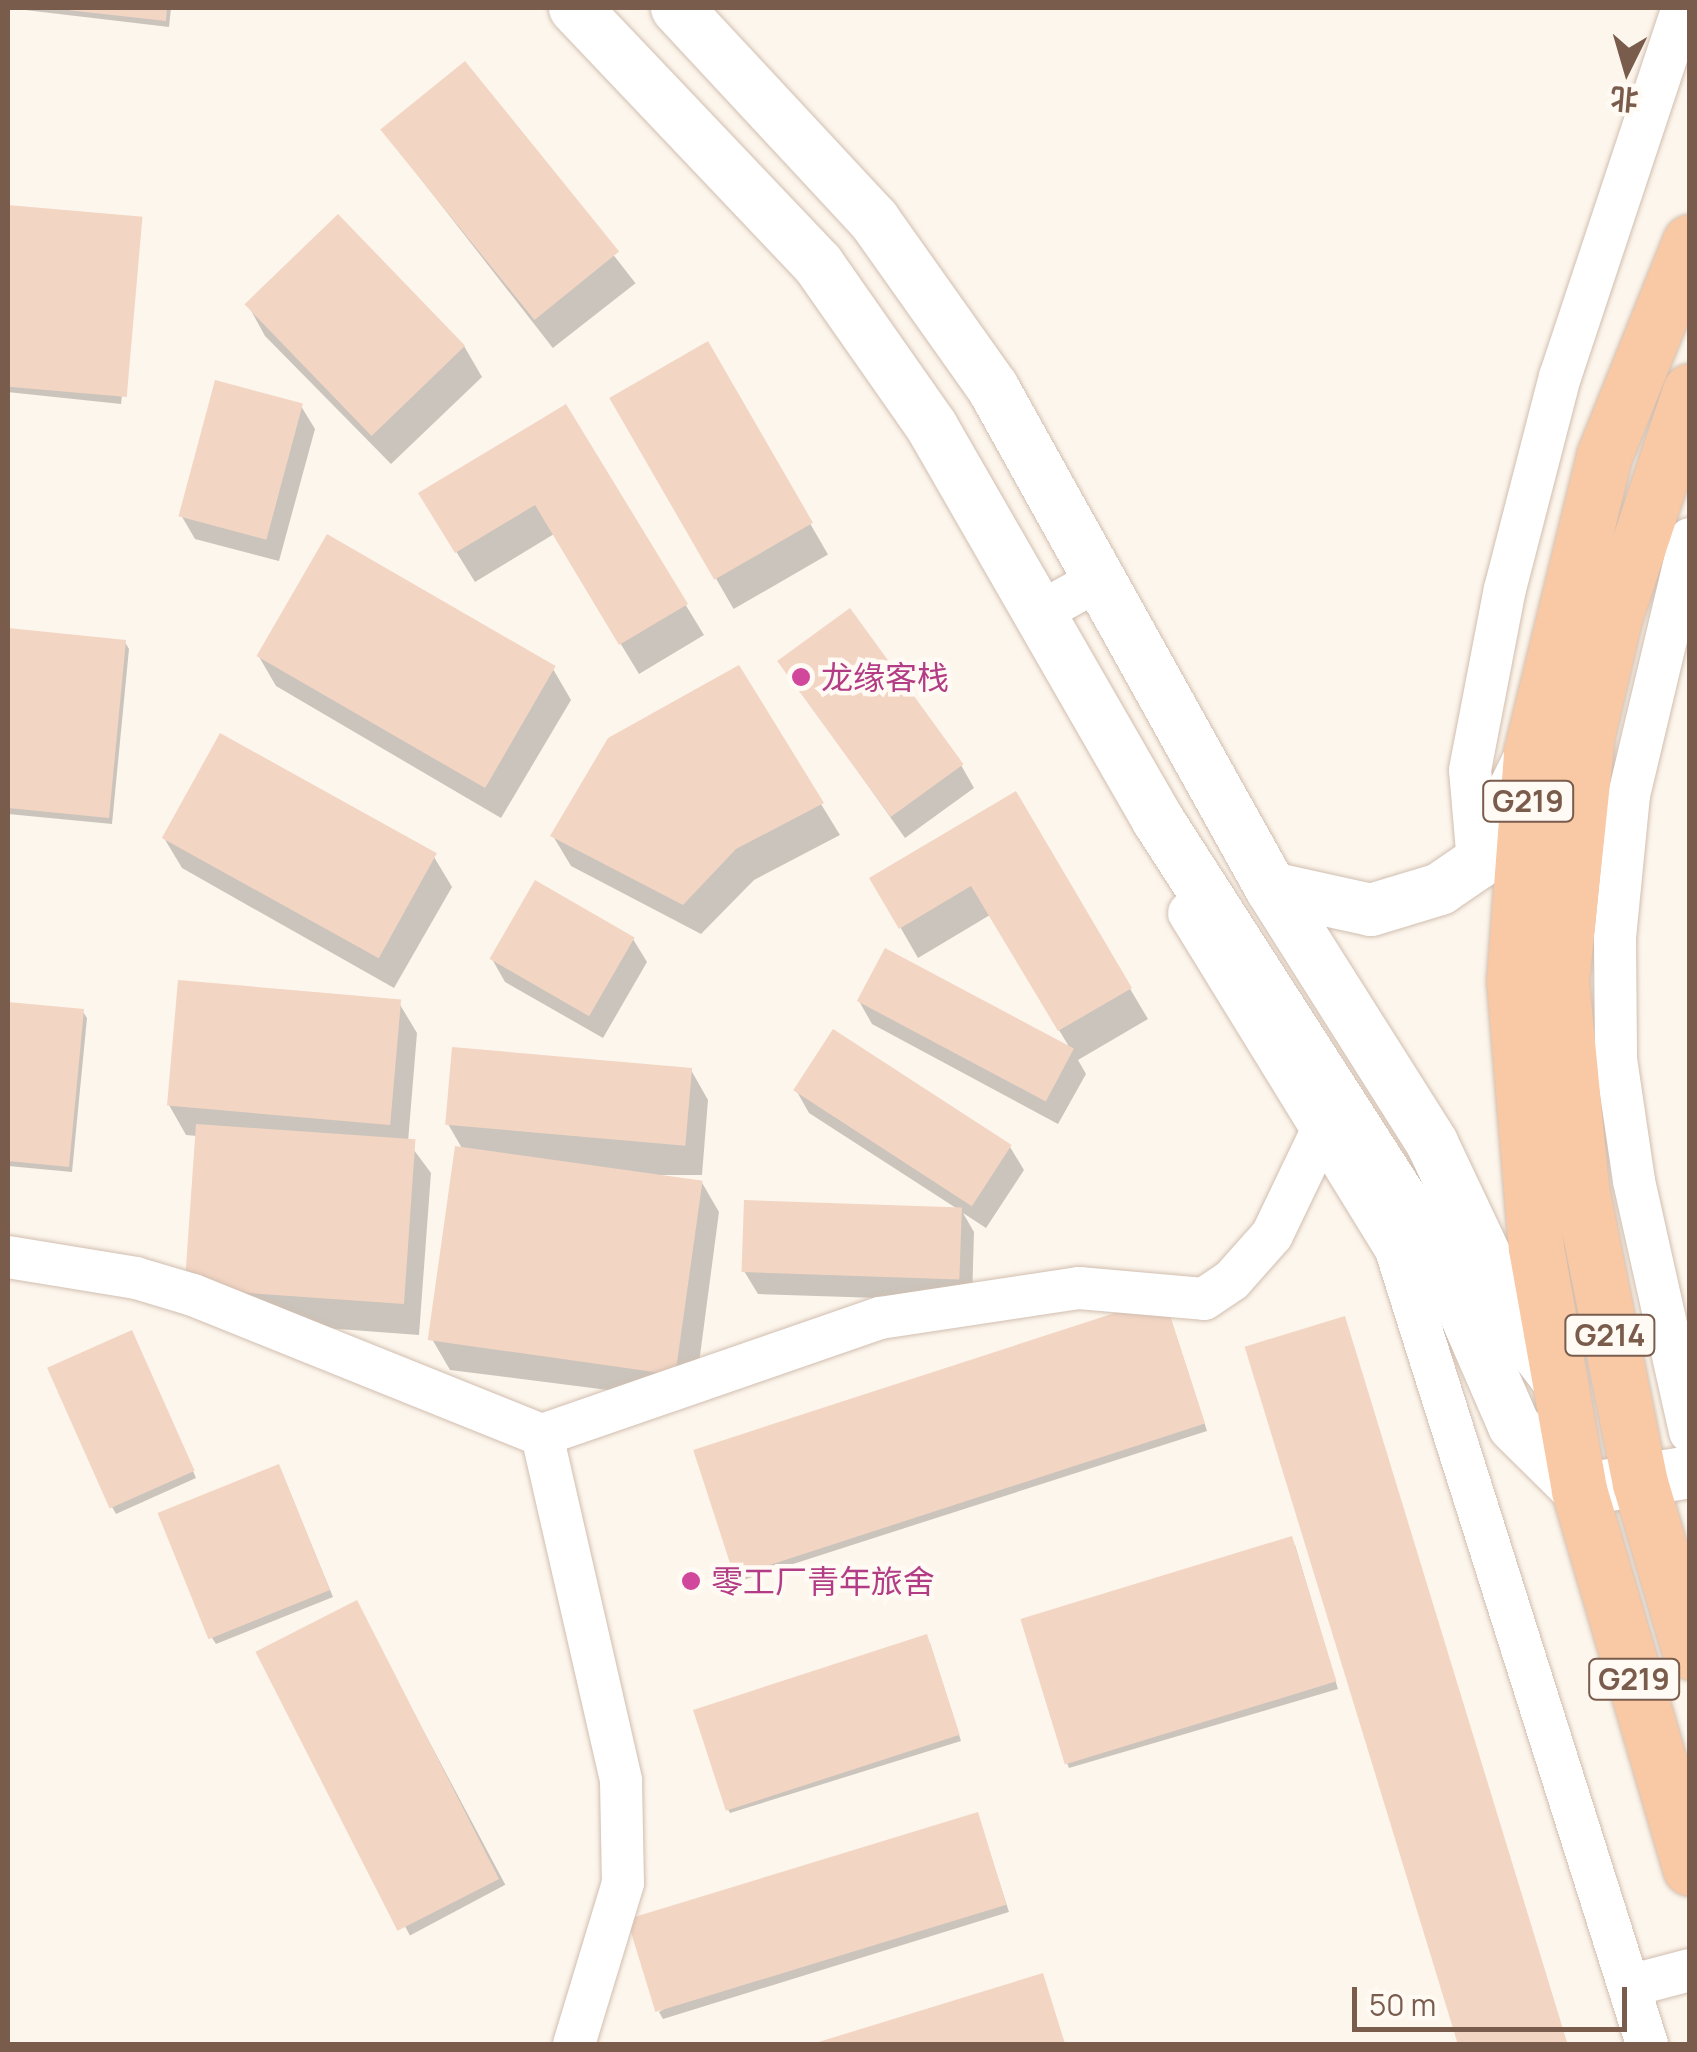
<!DOCTYPE html>
<html>
<head>
<meta charset="utf-8">
<style>
	body { margin:0 }
	#map { position:relative; width:1697px; height:2052px; overflow:hidden; background:#fdf6ec; font-family:Manrope,"Noto Sans SC",sans-serif }
	div>[style] { position:absolute }
	[style*='--x'] { left:calc(var(--x)*1px); top:calc(var(--y)*1px); width:calc(var(--w)*1px); rotate:calc(var(--a)*1deg) }
	.shadow>* { inset:0; background:#0003; transform-origin:0 0 }
	.building>* { inset:0; background:#f3d5c3; transform-origin:0 0 }
	.roads { filter:drop-shadow(0 0 2px #d1beb0) drop-shadow(0 0 2px #d1beb0) }
	.minor>* { height:42px; margin:-21px; padding:0 21px; transform-origin:21px; border-radius:21px; background:#fff }
	.tertiary>* { height:52px; margin:-26px; padding:0 26px; transform-origin:26px; border-radius:26px; background:#fff }
	.trunk>* { height:55px; margin:-27.5px; padding:0 27.5px; transform-origin:27.5px; border-radius:27.5px; background:#f9c8a4 }
	.dots>* { width:28px; height:28px; translate:-50% -50%; box-sizing:border-box; border:5px solid #fffaf3; border-radius:50% }
	span { translate:-50% -50%; white-space:nowrap; text-align:center; line-height:1.15; -webkit-text-stroke:9px #fffaf3; paint-order:stroke }
	.shield-label span { padding:2px 8px; background:#fffaf3; border:2px solid; border-radius:8px; -webkit-text-stroke-width:0 }
	.shield-label { font-size:30px; color:#7a5c4d; font-weight:700 }
	.hotel-label { font-size:32px; color:#b23c85 }
	.left { translate:0 -50%; text-align:left }
	.frame { position:absolute; inset:0; border:10px solid #7a5c4d; pointer-events:none }
	.north { position:absolute; left:1577px; top:20px; width:100px; height:100px; -webkit-text-stroke:8px #fffaf3; paint-order:stroke; rotate:185deg; font-size:28px; font-weight:700; line-height:40px; text-align:center; color:#7a5c4d }
	.north::after { content:''; display:block; margin:auto; width:35px; height:45px; background:#7a5c4d; clip-path:polygon(50% 0,100% 100%,50% 72%,0 100%) }
	.scale { position:absolute; left:1352px; top:1987px; width:275px; height:45px; box-sizing:border-box; border:5px solid #7a5c4d; border-top:0; padding-left:12px; font-size:30px; line-height:35px; white-space:nowrap; color:#7a5c4d; -webkit-text-stroke:8px #fffaf3; paint-order:stroke }
</style>
</head>
<body>
<div id="map">
	<div class="shadow">
		<i style="clip-path:polygon(8px 8px,171px 8px,169px 27px)"></i>
		<i style="left:465px;top:65px;width:277px;height:105px;rotate:52deg"></i>
		<i style="left:8px;top:207px;width:133px;height:184px;rotate:6deg"></i>
		<i style="clip-path:polygon(248px 305px,464px 346px,482px 377px,391px 464px,265px 336px)"></i>
		<i style="left:707px;top:345px;width:242px;height:109px;rotate:60deg"></i>
		<i style="clip-path:polygon(301px 406px,315px 429px,279px 561px,195px 539px,181px 515px)"></i>
		<i style="clip-path:polygon(565px 407px,704px 635px,639px 674px,554px 534px,475px 582px,439px 524px)"></i>
		<i style="clip-path:polygon(8px 631px,125px 642px,129px 649px,112px 824px,8px 814px)"></i>
		<i style="clip-path:polygon(258px 655px,553px 669px,571px 700px,501px 818px,276px 686px)"></i>
		<i style="clip-path:polygon(780px 661px,961px 765px,974px 788px,905px 838px)"></i>
		<i style="clip-path:polygon(738px 669px,840px 835px,754px 880px,701px 934px,571px 866px,553px 836px)"></i>
		<i style="clip-path:polygon(1015px 795px,1148px 1019px,1078px 1060px,1086px 1074px,1058px 1124px,872px 1024px,859px 1001px,1071px 1050px,990px 915px,918px 958px,872px 878px)"></i>
		<i style="clip-path:polygon(164px 838px,434px 857px,452px 887px,394px 988px,182px 868px)"></i>
		<i style="clip-path:polygon(633px 939px,647px 962px,603px 1038px,505px 982px,492px 959px)"></i>
		<i style="clip-path:polygon(399px 1003px,417px 1033px,408px 1142px,431px 1173px,419px 1335px,204px 1319px,197px 1136px,186px 1135px,169px 1105px)"></i>
		<i style="clip-path:polygon(8px 1004px,83px 1012px,87px 1018px,72px 1172px,8px 1166px)"></i>
		<i style="clip-path:polygon(691px 1070px,708px 1100px,702px 1175px,656px 1175px,701px 1181px,719px 1212px,694px 1401px,450px 1370px,432px 1339px,463px 1150px,448px 1124px)"></i>
		<i style="clip-path:polygon(796px 1090px,1010px 1147px,1024px 1170px,986px 1228px,963px 1213px,974px 1232px,972px 1301px,758px 1294px,744px 1271px,956px 1208px,809px 1113px)"></i>
		<i style="clip-path:polygon(1167px 1307px,1207px 1431px,740px 1581px,736px 1574px)"></i>
		<i style="left:1347px;top:1326px;width:749px;height:102px;rotate:73deg"></i>
		<i style="clip-path:polygon(135px 1339px,196px 1478px,116px 1514px,112px 1507px)"></i>
		<i style="clip-path:polygon(282px 1473px,333px 1597px,216px 1644px,212px 1638px)"></i>
		<i style="clip-path:polygon(1295px 1545px,1338px 1689px,1069px 1768px,1066px 1761px)"></i>
		<i style="left:356px;top:1604px;width:318px;height:108px;rotate:62deg"></i>
		<i style="clip-path:polygon(930px 1643px,961px 1741px,730px 1813px,726px 1806px)"></i>
		<i style="clip-path:polygon(980px 1822px,1009px 1912px,663px 2019px,659px 2012px)"></i>
		<i style="clip-path:polygon(1041px 1976px,1065px 2044px,818px 2044px)"></i>
	</div>
	<div class="building">
		<i style="clip-path:polygon(49px 8px,167px 8px,166px 21px)"></i>
		<i style="left:465px;top:61px;width:245px;height:109px;rotate:51deg"></i>
		<i style="left:8px;top:205px;width:135px;height:181px;rotate:5deg"></i>
		<i style="left:338px;top:214px;width:183px;height:130px;rotate:46deg"></i>
		<i style="left:708px;top:341px;width:210px;height:114px;rotate:60deg"></i>
		<i style="left:215px;top:380px;width:91px;height:141px;rotate:15deg"></i>
		<i style="clip-path:polygon(566px 404px,688px 604px,619px 645px,535px 505px,455px 553px,418px 493px)"></i>
		<i style="left:327px;top:534px;width:264px;height:141px;rotate:30deg"></i>
		<i style="left:850px;top:608px;width:193px;height:90px;rotate:54deg"></i>
		<i style="clip-path:polygon(8px 628px,126px 640px,109px 818px,8px 808px)"></i>
		<i style="clip-path:polygon(739px 665px,824px 803px,736px 849px,683px 905px,550px 836px,608px 738px)"></i>
		<i style="left:220px;top:733px;width:248px;height:120px;rotate:29deg"></i>
		<i style="clip-path:polygon(1016px 791px,1132px 988px,1058px 1031px,971px 886px,899px 929px,869px 878px)"></i>
		<i style="left:535px;top:880px;width:115px;height:91px;rotate:30deg"></i>
		<i style="left:885px;top:948px;width:214px;height:60px;rotate:28deg"></i>
		<i style="left:178px;top:980px;width:224px;height:126px;rotate:5deg"></i>
		<i style="clip-path:polygon(8px 1002px,84px 1009px,69px 1167px,8px 1161px)"></i>
		<i style="left:833px;top:1029px;width:213px;height:73px;rotate:33deg"></i>
		<i style="left:452px;top:1047px;width:241px;height:78px;rotate:5deg"></i>
		<i style="left:196px;top:1124px;width:220px;height:165px;rotate:4deg"></i>
		<i style="left:455px;top:1146px;width:250px;height:196px;rotate:8deg"></i>
		<i style="left:744px;top:1200px;width:218px;height:72px;rotate:2deg"></i>
		<i style="left:1164px;top:1297px;width:133px;height:495px;rotate:72deg"></i>
		<i style="left:1345px;top:1316px;width:759px;height:105px;rotate:73deg"></i>
		<i style="left:132px;top:1330px;width:154px;height:93px;rotate:66deg"></i>
		<i style="left:279px;top:1464px;width:136px;height:131px;rotate:68deg"></i>
		<i style="left:1292px;top:1536px;width:152px;height:284px;rotate:73deg"></i>
		<i style="left:357px;top:1600px;width:313px;height:114px;rotate:63deg"></i>
		<i style="left:927px;top:1634px;width:106px;height:246px;rotate:72deg"></i>
		<i style="left:978px;top:1812px;width:97px;height:367px;rotate:73deg"></i>
		<i style="clip-path:polygon(1043px 1973px,1065px 2044px,812px 2044px)"></i>
	</div>
	<div class="roads">
		<div class="minor">
			<i style="--x:1690;--y:539;--w:263;--a:103.4"></i>
			<i style="--x:1629;--y:795;--w:145;--a:95.6"></i>
			<i style="--x:1615;--y:939;--w:120;--a:89.5"></i>
			<i style="--x:1616;--y:1059;--w:123;--a:81.6"></i>
			<i style="--x:1634;--y:1181;--w:257;--a:77.4"></i>
			<i style="--x:1039;--y:613;--w:72;--a:-29.1"></i>
			<i style="--x:1478;--y:863;--w:93;--a:-94.9"></i>
			<i style="--x:1470;--y:770;--w:184;--a:-79.1"></i>
			<i style="--x:1505;--y:589;--w:219;--a:-75.5"></i>
			<i style="--x:1560;--y:377;--w:389;--a:-71.6"></i>
			<i style="--x:1189;--y:913;--w:395;--a:58.4"></i>
			<i style="--x:1396;--y:1250;--w:833;--a:72.46"></i>
			<i style="--x:8;--y:1257;--w:130;--a:9.3"></i>
			<i style="--x:136;--y:1278;--w:59;--a:16.6"></i>
			<i style="--x:193;--y:1295;--w:376;--a:21.9"></i>
			<i style="--x:542;--y:1435;--w:358;--a:-19.1"></i>
			<i style="--x:880;--y:1318;--w:201;--a:-8.6"></i>
			<i style="--x:1079;--y:1288;--w:125;--a:5"></i>
			<i style="--x:1204;--y:1299;--w:34;--a:-34"></i>
			<i style="--x:1232;--y:1280;--w:60;--a:-48.4"></i>
			<i style="--x:1272;--y:1235;--w:111;--a:-64.4"></i>
			<i style="--x:542;--y:1435;--w:355;--a:77.1"></i>
			<i style="--x:621;--y:1781;--w:102;--a:88.9"></i>
			<i style="--x:623;--y:1883;--w:168;--a:106.9"></i>
			<i style="--x:1629;--y:1986;--w:63;--a:-14.7"></i>
		</div>
		<div class="tertiary">
			<i style="--x:575;--y:8;--w:353;--a:46.5"></i>
			<i style="--x:818;--y:264;--w:199;--a:55"></i>
			<i style="--x:932;--y:427;--w:453;--a:60.1"></i>
			<i style="--x:1158;--y:820;--w:531;--a:57.3"></i>
			<i style="--x:1445;--y:1267;--w:173;--a:66.5"></i>
			<i style="--x:1514;--y:1426;--w:91;--a:44.6"></i>
			<i style="--x:1579;--y:1490;--w:112;--a:-9.2"></i>
			<i style="--x:677;--y:8;--w:289;--a:47.1"></i>
			<i style="--x:874;--y:220;--w:206;--a:54.7"></i>
			<i style="--x:993;--y:388;--w:572;--a:60.93"></i>
			<i style="--x:1271;--y:888;--w:302;--a:57.7"></i>
			<i style="--x:1432;--y:1143;--w:210;--a:64.7"></i>
			<i style="--x:1522;--y:1333;--w:61;--a:52.4"></i>
			<i style="--x:1271;--y:888;--w:102;--a:12.4"></i>
			<i style="--x:1371;--y:910;--w:72;--a:-16.9"></i>
			<i style="--x:1440;--y:889;--w:46;--a:-34.4"></i>
			<i style="--x:1478;--y:863;--w:115;--a:-63.7"></i>
		</div>
		<div class="trunk">
			<i style="--x:1690;--y:242;--w:231;--a:111.9"></i>
			<i style="--x:1604;--y:456;--w:307;--a:103.8"></i>
			<i style="--x:1531;--y:754;--w:228;--a:94.3"></i>
			<i style="--x:1514;--y:981;--w:268;--a:85.3"></i>
			<i style="--x:1536;--y:1248;--w:246;--a:79.9"></i>
			<i style="--x:1579;--y:1490;--w:394;--a:73.6"></i>
			<i style="--x:1690;--y:391;--w:236;--a:108.5"></i>
			<i style="--x:1615;--y:615;--w:122;--a:103.2"></i>
			<i style="--x:1587;--y:734;--w:247;--a:96"></i>
			<i style="--x:1561;--y:980;--w:209;--a:84.5"></i>
			<i style="--x:1581;--y:1188;--w:301;--a:78.7"></i>
			<i style="--x:1640;--y:1483;--w:176;--a:73.5"></i>
		</div>
	</div>
	<div class="dots">
		<i style="left:801px;top:677px;background:#d1479c"></i>
		<i style="left:691px;top:1581px;background:#d1479c"></i>
	</div>
	<div class="shield-label">
		<span style="left:1528px;top:801px">G219</span>
		<span style="left:1610px;top:1335px">G214</span>
		<span style="left:1634px;top:1679px">G219</span>
	</div>
	<div class="hotel-label">
		<span class="left" style="left:821px;top:677px">龙缘客栈</span>
		<span class="left" style="left:711px;top:1581px">零工厂青年旅舍</span>
	</div>
	<div class="frame"></div>
	<div class="north">北</div>
	<div class="scale">50 m</div>
</div>
</body>
</html>
